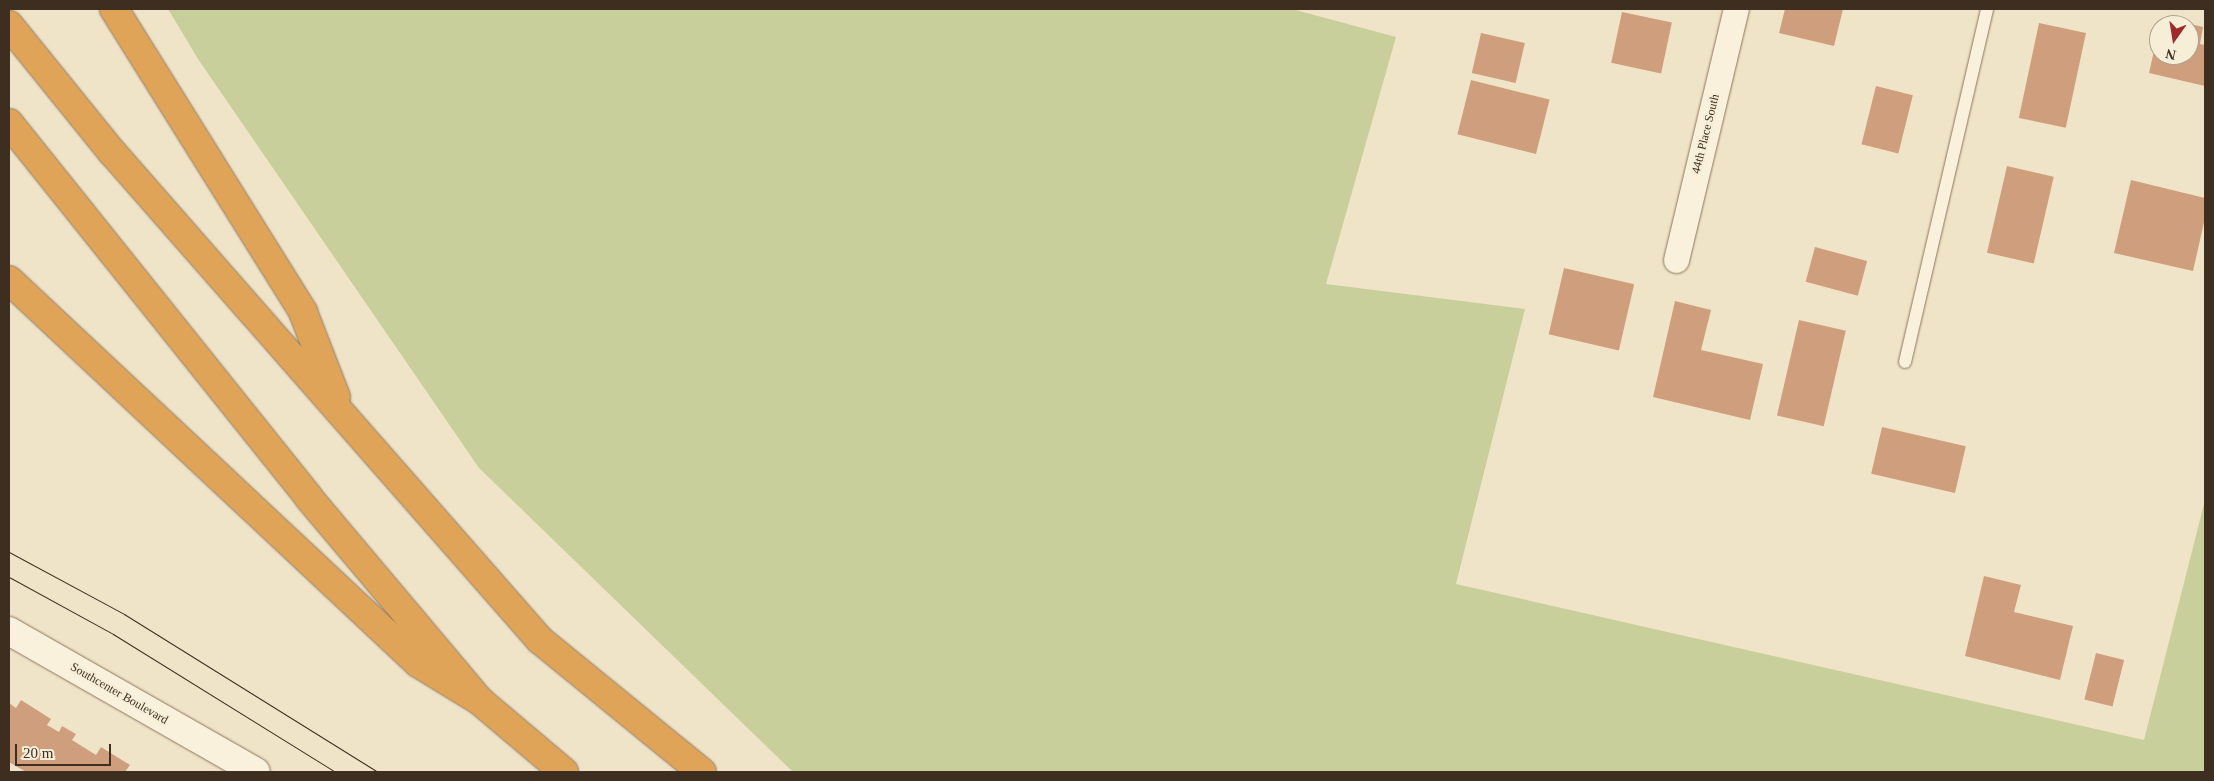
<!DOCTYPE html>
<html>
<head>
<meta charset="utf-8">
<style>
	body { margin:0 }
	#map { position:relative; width:2214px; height:781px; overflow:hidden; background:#f0e4c8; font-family:"Times New Roman",serif }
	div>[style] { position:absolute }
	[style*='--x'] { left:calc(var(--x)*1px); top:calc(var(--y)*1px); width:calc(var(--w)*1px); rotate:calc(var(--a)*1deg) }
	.green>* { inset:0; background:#c9cf9b }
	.building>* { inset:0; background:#cf9f7d; transform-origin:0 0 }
	.roads { filter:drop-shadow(0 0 1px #8d765c) drop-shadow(0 0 1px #8d765c) }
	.lane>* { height:12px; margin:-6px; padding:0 6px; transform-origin:6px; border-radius:6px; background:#faf1dc }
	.street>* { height:25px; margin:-12.5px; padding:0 12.5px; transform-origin:12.5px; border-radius:12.5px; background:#faf1dc }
	.secondary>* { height:28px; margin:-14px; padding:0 14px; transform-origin:14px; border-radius:14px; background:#faf1dc }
	.highway>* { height:28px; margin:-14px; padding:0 14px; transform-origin:14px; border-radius:14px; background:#e0a458 }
	.tram>* { height:1px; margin:-0.5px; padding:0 0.5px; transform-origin:0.5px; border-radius:0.5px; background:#3d2e20 }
	span { translate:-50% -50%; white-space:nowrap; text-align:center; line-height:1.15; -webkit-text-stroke:4.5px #f7eed8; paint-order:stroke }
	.street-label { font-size:12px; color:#3d2e20 }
	.frame { position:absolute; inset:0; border:10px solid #3d2e20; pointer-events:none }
	.north { position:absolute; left:2149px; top:15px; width:50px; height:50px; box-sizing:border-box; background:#f7eed8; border:1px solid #ada18e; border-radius:50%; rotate:193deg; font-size:14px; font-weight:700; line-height:20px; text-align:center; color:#3d2e20 }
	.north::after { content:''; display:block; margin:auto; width:18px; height:22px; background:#9e2a2b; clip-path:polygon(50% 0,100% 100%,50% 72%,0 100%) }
	.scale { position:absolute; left:15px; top:744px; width:96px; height:22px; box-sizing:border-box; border:2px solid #3d2e20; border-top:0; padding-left:6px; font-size:15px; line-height:18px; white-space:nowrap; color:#3d2e20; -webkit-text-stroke:4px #f7eed8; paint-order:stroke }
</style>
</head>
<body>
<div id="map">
	<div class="green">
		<i style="clip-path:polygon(168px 9px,1292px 9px,1396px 37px,1326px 284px,1525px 309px,1456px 584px,2144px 740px,2205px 500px,2205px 772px,793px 772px,479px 468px,198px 59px)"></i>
	</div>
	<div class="building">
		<i style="clip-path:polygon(1785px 9px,1843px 9px,1834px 46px,1779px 33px)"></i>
		<i style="left:1622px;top:12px;width:51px;height:52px;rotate:12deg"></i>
		<i style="clip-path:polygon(2173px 20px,2203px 27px,2200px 44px,2205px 45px,2205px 86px,2149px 73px,2158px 33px,2159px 55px,2189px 55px,2189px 25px,2172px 25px)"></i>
		<i style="left:2039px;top:23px;width:48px;height:97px;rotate:12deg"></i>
		<i style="left:1481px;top:33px;width:45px;height:41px;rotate:13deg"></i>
		<i style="left:1471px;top:80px;width:81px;height:56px;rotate:14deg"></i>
		<i style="left:1876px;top:86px;width:38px;height:60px;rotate:14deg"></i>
		<i style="left:2007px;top:166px;width:48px;height:89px;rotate:13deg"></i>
		<i style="clip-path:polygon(2131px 180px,2205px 198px,2205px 218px,2193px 271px,2114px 253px)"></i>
		<i style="left:1815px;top:247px;width:54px;height:36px;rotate:15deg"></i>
		<i style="left:1564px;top:268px;width:72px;height:68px;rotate:13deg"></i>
		<i style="clip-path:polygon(1675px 301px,1711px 310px,1701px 350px,1763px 364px,1750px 420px,1653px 397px)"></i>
		<i style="left:1799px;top:320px;width:48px;height:98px;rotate:13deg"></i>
		<i style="left:1882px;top:427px;width:86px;height:48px;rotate:13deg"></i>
		<i style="clip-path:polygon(1984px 576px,2021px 585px,2014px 612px,2073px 626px,2060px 680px,1965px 656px)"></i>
		<i style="left:2096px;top:653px;width:29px;height:48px;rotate:14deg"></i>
		<i style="clip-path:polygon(21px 700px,51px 719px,47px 725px,59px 732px,62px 726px,76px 734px,72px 740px,96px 755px,101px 747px,130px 765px,125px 772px,26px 772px,9px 762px,9px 703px,16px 708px)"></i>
	</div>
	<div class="roads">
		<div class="lane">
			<i style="--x:1905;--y:362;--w:362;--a:-76.9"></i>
		</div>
		<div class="street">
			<i style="--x:1676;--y:260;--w:258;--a:-76.6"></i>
		</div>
		<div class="secondary">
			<i style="--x:9;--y:631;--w:284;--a:29.7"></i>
		</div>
		<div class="highway">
			<i style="--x:114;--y:9;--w:357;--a:58"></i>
			<i style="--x:303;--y:312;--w:91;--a:68.8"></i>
			<i style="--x:9;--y:25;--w:164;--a:51"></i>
			<i style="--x:112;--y:152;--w:649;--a:48.75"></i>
			<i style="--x:540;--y:640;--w:209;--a:39.2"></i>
			<i style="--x:9;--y:123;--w:480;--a:51.3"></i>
			<i style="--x:309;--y:498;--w:265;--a:49.9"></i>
			<i style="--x:9;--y:280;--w:560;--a:43.12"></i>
			<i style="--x:418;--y:663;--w:73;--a:31.5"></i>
			<i style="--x:480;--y:701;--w:110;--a:40.2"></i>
		</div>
	</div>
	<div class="tram">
		<i style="--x:9;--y:552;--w:131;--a:28.3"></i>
		<i style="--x:124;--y:614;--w:299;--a:31.9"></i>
		<i style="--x:9;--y:577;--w:119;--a:28.7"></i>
		<i style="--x:113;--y:634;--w:262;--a:31.8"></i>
	</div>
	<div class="street-label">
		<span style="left:1706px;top:134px;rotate:-76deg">44th Place South</span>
		<span style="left:119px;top:694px;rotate:30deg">Southcenter Boulevard</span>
	</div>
	<div class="frame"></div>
	<div class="north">N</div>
	<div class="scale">20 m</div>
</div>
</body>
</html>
